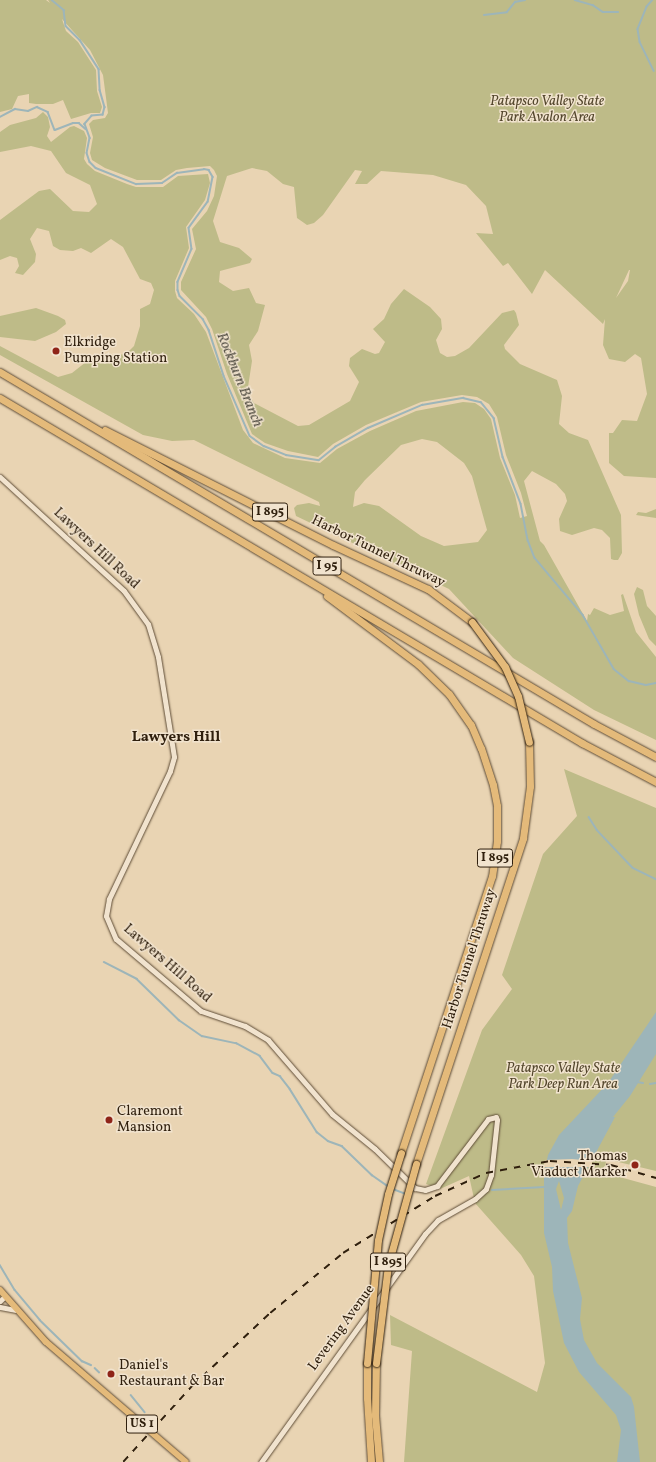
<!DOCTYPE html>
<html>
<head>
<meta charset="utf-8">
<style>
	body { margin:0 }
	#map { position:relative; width:656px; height:1462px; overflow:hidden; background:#e9d4b3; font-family:Vollkorn,serif }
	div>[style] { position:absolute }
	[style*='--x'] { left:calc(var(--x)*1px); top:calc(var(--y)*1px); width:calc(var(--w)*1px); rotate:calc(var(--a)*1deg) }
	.green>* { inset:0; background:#bebb88 }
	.water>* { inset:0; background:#9db5b9 }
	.pier>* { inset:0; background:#e9d4b3 }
	.stream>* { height:1.5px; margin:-0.75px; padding:0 0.75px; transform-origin:0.75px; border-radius:0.75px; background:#9db5b9 }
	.roads { filter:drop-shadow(0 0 1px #5e4c36) drop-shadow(0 0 1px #5e4c36) }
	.minor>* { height:5px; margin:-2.5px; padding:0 2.5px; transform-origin:2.5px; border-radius:2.5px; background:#f1e3ce }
	.major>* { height:6px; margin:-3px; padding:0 3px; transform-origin:3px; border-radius:3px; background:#e4ba7a }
	.highway>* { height:7px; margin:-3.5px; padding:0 3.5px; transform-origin:3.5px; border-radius:3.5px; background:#e4ba7a }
	.rail>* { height:1.5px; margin-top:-0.75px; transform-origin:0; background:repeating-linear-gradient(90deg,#2f1f0d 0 7px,transparent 0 14px) }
	.bridges { filter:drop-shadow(0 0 1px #2f1f0d) drop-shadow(0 0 1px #2f1f0d) }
	.highway-bridge>* { height:7px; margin:-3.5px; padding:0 3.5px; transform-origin:3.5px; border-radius:3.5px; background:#e4ba7a }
	.dots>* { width:11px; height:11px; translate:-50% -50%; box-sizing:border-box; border:2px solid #f1e3ce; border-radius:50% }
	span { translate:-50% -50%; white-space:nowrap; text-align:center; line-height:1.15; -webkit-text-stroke:3px #f1e3ce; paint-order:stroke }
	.shield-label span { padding:1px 3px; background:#f1e3ce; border:1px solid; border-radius:3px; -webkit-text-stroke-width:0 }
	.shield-label { font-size:13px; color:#2f1f0d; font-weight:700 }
	.park-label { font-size:14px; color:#53462c; font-style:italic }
	.poi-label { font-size:14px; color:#2f1f0d }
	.left { translate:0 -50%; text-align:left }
	.right { translate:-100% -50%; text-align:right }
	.street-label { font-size:14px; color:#2f1f0d }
	.water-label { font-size:15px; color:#504c41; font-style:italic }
	.neighbourhood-label { font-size:15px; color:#2f1f0d; font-weight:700 }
</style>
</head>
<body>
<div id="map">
	<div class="green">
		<i style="clip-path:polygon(evenodd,0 0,46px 0,50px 3px,48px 0,656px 0,656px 478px,624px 476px,609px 463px,609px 433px,613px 433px,622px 420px,637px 421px,647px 394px,641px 358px,635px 354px,625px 362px,609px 359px,603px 345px,605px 319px,603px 324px,545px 270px,532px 294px,508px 263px,503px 266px,476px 233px,493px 234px,486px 206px,466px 185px,433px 175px,381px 171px,367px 184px,355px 184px,362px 171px,355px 170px,323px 215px,314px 223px,307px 225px,297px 218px,294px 187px,283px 184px,267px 171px,252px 168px,227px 176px,213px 221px,220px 242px,239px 248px,252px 259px,250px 263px,220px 271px,219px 282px,233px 291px,249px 288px,256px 303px,265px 305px,258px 331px,249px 345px,252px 361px,248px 387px,250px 396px,254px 403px,298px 426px,309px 425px,350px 401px,359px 382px,349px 366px,350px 358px,362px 349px,375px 354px,379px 353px,385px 342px,373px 329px,384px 319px,391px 304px,404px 289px,430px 307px,441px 319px,442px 329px,436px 340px,440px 353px,447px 357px,455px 356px,469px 348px,502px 313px,514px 310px,516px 313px,519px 325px,504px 345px,505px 349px,520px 364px,557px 380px,562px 396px,559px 424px,569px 433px,588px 440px,621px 515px,622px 553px,618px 560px,614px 560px,611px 559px,610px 538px,602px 530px,594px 528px,572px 535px,560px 531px,559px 519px,567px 501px,565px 494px,556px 484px,532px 471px,524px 481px,540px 541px,544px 545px,587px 621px,588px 614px,590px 615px,594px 608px,610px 615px,624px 611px,621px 595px,623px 594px,636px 632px,656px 657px,656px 740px,594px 710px,513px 658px,449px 589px,296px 516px,294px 508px,297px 505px,309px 503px,320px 506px,319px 502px,194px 440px,172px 441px,143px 435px,0 355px,0 346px,58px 377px,72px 373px,91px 358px,126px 354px,134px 346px,140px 326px,140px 309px,150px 304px,154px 290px,151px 283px,140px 279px,123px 247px,111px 239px,91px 253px,81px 248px,73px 251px,60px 250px,53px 246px,49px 231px,37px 228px,30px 239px,36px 254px,35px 262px,23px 275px,15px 273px,19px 266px,17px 258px,10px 256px,0 260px,0 220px,39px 191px,50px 189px,73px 211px,89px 212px,97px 204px,90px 185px,66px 173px,51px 151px,31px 146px,0 152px,0 132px,10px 125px,36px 118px,43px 112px,48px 117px,50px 127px,47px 136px,51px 142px,70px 127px,74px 126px,84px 131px,87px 138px,84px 159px,87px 164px,95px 171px,127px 184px,136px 187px,163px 187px,178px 176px,208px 174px,210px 183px,205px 200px,186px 227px,189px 248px,175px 281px,175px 291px,177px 298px,194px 314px,206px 332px,243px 430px,253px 443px,285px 458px,320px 463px,337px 449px,370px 431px,416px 411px,463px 402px,475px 403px,484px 409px,491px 419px,500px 458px,515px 495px,520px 518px,527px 516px,521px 493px,506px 455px,497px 417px,489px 404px,477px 397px,462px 395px,421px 402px,366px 425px,333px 444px,318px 457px,288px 451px,265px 443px,252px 434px,227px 374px,212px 329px,206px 317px,181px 290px,181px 282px,196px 249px,192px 229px,207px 211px,214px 196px,217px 176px,214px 170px,210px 166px,187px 168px,176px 170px,161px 180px,137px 180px,105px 168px,92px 160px,90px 153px,93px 137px,89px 124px,93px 120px,105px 118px,108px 113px,103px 75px,90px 50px,62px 19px,66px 31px,78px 42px,96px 70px,97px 91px,102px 107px,100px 113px,91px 113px,71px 119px,63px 100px,53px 104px,36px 104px,29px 103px,29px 94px,18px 96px,12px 109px,0 112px,0 0,630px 270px,628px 281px,616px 298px,629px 270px,630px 270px,0 0,422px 439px,437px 442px,464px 463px,472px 476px,487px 530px,478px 542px,444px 546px,421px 536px,379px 506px,364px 503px,353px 507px,355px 492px,365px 480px,401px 445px,422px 439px)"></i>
		<i style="clip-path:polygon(36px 308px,58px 316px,65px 320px,66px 324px,56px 332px,35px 341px,0 337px,0 316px)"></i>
		<i style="clip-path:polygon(656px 509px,656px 518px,636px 515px,638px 512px,646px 513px)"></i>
		<i style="clip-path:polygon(637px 587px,643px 590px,647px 606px,656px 616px,656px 646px,649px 639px,639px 615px,634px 594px)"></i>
		<i style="clip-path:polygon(564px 769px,656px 808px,656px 1171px,606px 1159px,605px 1173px,656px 1187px,656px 1462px,404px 1462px,412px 1351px,391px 1345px,390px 1315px,537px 1392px,545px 1363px,534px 1276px,521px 1255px,475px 1203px,469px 1176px,440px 1189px,426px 1184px,482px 1030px,512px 989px,502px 975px,543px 854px,577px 816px)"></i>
	</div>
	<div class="water">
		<i style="clip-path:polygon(evenodd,656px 1012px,656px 1054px,630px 1096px,613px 1117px,615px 1117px,578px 1186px,572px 1211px,567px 1218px,568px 1243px,582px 1298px,580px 1319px,584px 1340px,597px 1363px,631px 1397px,634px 1407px,640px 1462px,617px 1462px,621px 1430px,616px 1415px,579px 1372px,564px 1343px,553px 1291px,552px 1267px,544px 1233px,544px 1173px,548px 1155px,559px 1135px,608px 1083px,656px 1012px,559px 1181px,564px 1198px,561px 1210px,556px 1189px,559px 1181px)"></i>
	</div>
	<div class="pier">
		<i style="clip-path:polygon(572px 1159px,593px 1161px,590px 1167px,543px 1167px,545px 1160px)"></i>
	</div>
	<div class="stream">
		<i style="--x:52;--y:0;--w:16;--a:40"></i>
		<i style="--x:64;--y:10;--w:16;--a:83"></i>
		<i style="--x:66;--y:26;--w:20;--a:45"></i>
		<i style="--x:80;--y:40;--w:35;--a:57"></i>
		<i style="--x:99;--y:69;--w:21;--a:87"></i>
		<i style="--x:100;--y:90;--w:18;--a:74"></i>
		<i style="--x:105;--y:107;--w:8;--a:104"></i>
		<i style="--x:103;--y:115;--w:11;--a:175"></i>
		<i style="--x:92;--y:116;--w:11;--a:131"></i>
		<i style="--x:85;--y:124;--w:15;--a:70"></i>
		<i style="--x:90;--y:138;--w:15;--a:101"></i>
		<i style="--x:87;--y:153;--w:9;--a:72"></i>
		<i style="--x:90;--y:162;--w:8;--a:45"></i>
		<i style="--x:96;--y:168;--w:43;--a:21.8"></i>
		<i style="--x:136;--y:184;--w:26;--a:-2"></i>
		<i style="--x:162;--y:183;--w:18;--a:-34"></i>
		<i style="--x:177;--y:173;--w:27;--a:-8"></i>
		<i style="--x:204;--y:169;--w:5;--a:11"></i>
		<i style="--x:209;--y:170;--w:8;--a:60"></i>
		<i style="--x:213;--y:177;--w:25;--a:101"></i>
		<i style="--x:208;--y:202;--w:32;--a:126"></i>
		<i style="--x:189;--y:228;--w:21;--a:82"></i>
		<i style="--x:192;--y:249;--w:36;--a:113"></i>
		<i style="--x:178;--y:282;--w:8;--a:90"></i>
		<i style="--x:178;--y:290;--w:6;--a:72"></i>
		<i style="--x:180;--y:296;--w:33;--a:45"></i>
		<i style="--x:203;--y:319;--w:13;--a:61"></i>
		<i style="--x:209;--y:330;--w:48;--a:71.9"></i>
		<i style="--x:224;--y:376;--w:65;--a:66.6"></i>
		<i style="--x:250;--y:436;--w:17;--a:36"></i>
		<i style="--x:264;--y:446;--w:24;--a:22"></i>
		<i style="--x:286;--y:455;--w:33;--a:9"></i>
		<i style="--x:319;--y:460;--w:21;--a:-39"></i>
		<i style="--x:335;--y:447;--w:38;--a:-30"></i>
		<i style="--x:368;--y:428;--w:59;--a:-23.1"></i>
		<i style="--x:422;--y:405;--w:42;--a:-9.7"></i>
		<i style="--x:463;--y:398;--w:18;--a:13"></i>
		<i style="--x:481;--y:402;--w:21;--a:51"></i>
		<i style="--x:494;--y:418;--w:40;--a:77"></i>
		<i style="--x:503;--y:457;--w:50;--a:69"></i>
		<i style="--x:521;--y:504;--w:37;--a:79"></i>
		<i style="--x:528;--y:540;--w:19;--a:69"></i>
		<i style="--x:535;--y:558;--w:75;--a:49.9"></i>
		<i style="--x:583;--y:615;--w:62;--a:60.1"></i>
		<i style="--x:614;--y:669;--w:19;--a:39"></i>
		<i style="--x:629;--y:681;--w:17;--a:13"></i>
		<i style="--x:646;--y:685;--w:10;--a:-11"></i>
		<i style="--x:575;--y:0;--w:19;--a:16"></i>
		<i style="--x:593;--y:5;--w:12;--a:35"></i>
		<i style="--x:603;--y:12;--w:15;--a:0"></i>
		<i style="--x:653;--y:0;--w:9;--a:131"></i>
		<i style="--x:647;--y:7;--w:24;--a:112"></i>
		<i style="--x:638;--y:29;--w:13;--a:81"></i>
		<i style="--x:640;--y:42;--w:32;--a:64"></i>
		<i style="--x:484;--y:15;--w:23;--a:-7"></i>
		<i style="--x:507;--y:12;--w:13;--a:-51"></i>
		<i style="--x:515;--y:2;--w:10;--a:-11"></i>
		<i style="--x:0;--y:117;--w:17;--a:-28"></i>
		<i style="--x:15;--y:109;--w:13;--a:9"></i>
		<i style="--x:28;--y:111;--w:10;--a:-24"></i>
		<i style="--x:37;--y:107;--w:12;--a:24"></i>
		<i style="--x:48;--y:112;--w:19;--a:69"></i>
		<i style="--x:55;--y:130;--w:19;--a:-21"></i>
		<i style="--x:73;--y:123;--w:6;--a:0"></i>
		<i style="--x:79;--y:123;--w:9;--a:41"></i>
		<i style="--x:589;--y:817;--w:15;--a:58"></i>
		<i style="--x:597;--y:830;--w:52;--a:46.5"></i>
		<i style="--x:633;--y:868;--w:25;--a:26"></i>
		<i style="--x:104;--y:962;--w:37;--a:27"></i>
		<i style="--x:137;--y:979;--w:59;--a:44.3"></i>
		<i style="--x:179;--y:1020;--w:28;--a:35"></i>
		<i style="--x:202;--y:1036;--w:35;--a:12"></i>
		<i style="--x:236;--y:1043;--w:27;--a:28"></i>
		<i style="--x:260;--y:1056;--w:21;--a:53"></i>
		<i style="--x:273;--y:1073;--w:8;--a:23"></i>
		<i style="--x:280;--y:1076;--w:16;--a:52"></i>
		<i style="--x:290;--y:1089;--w:51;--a:57.9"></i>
		<i style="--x:317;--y:1132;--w:14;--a:39"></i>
		<i style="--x:328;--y:1141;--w:15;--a:20"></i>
		<i style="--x:342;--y:1146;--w:42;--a:44"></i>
		<i style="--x:372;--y:1175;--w:19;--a:35"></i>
		<i style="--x:637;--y:1082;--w:6;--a:9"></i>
		<i style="--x:650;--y:1084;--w:6;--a:-9"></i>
		<i style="--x:393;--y:1189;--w:14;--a:21"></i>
		<i style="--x:492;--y:1190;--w:52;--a:-3.3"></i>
		<i style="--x:0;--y:1265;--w:29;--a:59"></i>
		<i style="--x:15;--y:1290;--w:39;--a:50"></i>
		<i style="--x:40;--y:1320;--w:59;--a:44.3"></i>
		<i style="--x:82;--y:1361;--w:10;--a:24"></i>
		<i style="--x:95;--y:1368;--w:6;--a:45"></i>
		<i style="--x:131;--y:1395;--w:22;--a:51"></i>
	</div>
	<div class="roads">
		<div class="minor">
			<i style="--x:0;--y:477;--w:168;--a:42.6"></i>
			<i style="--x:124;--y:591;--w:41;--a:54"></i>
			<i style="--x:148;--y:624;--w:34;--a:73"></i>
			<i style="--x:158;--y:657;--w:101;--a:80.9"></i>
			<i style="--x:174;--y:757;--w:15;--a:106"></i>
			<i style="--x:170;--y:771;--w:142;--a:115.5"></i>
			<i style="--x:109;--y:899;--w:17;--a:100"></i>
			<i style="--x:106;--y:916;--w:25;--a:67"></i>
			<i style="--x:116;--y:939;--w:111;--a:40.3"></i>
			<i style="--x:201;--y:1011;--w:46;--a:18.8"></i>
			<i style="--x:245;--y:1026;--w:27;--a:31"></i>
			<i style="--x:268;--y:1040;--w:98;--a:49.1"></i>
			<i style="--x:332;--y:1114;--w:55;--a:39.1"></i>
			<i style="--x:375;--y:1149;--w:56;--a:44.3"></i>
			<i style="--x:415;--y:1188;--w:10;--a:11"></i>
			<i style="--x:425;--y:1190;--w:13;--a:-18"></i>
			<i style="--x:437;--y:1186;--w:84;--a:-52.7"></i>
			<i style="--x:488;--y:1119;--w:8;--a:-14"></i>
			<i style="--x:496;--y:1117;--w:3;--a:72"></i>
			<i style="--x:497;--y:1120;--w:55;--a:96.2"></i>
			<i style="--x:491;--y:1175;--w:15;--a:110"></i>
			<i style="--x:486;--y:1189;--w:15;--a:138"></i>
			<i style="--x:475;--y:1199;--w:43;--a:150.4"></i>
			<i style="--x:438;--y:1220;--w:19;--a:133"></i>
			<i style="--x:425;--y:1234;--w:281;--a:125.7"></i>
			<i style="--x:0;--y:1301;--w:6;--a:-45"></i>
			<i style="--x:0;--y:1307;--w:15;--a:11"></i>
		</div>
		<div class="major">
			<i style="--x:0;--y:1290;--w:69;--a:48.5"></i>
			<i style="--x:46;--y:1342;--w:184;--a:40.6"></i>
		</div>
		<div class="highway">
			<i style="--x:0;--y:372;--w:690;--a:30.65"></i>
			<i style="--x:594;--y:724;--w:70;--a:28"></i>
			<i style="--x:0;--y:398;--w:677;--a:30.66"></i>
			<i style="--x:582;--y:743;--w:84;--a:27.8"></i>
			<i style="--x:105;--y:430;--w:255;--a:26.8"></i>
			<i style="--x:333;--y:545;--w:105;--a:24.9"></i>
			<i style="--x:428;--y:589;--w:55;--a:36.9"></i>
			<i style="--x:327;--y:596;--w:114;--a:36.8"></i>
			<i style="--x:418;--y:664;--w:43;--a:44.1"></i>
			<i style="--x:449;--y:694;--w:38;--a:55"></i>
			<i style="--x:471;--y:725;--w:25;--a:67"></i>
			<i style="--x:481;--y:748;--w:39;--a:72"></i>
			<i style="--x:493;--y:785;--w:21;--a:79"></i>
			<i style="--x:497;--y:806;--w:35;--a:90"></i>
			<i style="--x:497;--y:841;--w:35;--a:98"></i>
			<i style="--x:492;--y:876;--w:292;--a:108.2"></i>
			<i style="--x:416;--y:1164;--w:343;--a:-71.8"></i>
			<i style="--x:523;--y:838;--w:52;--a:-82.3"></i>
			<i style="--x:530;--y:786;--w:44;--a:-91.3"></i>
			<i style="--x:367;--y:1363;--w:35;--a:90"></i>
			<i style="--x:367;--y:1398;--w:64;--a:86.4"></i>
			<i style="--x:376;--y:1363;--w:52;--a:91.1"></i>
			<i style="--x:375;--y:1415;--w:47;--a:85.1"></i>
		</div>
	</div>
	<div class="rail">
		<i style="--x:123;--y:1462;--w:103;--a:-47.8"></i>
		<i style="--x:192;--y:1386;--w:107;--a:-43.1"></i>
		<i style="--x:270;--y:1313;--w:94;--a:-39.4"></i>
		<i style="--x:343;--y:1253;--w:108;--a:-31.8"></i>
		<i style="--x:435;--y:1196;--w:56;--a:-24.3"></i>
		<i style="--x:486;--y:1173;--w:65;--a:-10.6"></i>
		<i style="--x:550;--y:1161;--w:61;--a:3.8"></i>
		<i style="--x:611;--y:1165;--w:47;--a:16.1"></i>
	</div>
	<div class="bridges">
		<div class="highway-bridge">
			<i style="--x:472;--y:622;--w:56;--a:53.7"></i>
			<i style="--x:505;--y:667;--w:32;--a:66"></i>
			<i style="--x:518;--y:696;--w:47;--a:76.6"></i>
			<i style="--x:367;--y:1363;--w:123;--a:-84.9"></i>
			<i style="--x:378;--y:1240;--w:47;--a:-77.7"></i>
			<i style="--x:388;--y:1194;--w:43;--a:-72.4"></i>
			<i style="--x:376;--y:1363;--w:99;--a:-83"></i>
			<i style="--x:388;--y:1265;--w:105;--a:-74.5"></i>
		</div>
	</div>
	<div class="dots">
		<i style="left:56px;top:351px;background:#8f2418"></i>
		<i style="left:109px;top:1120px;background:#8f2418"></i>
		<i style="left:635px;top:1165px;background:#8f2418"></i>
		<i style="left:111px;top:1374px;background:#8f2418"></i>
	</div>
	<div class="shield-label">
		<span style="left:270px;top:512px">I 895</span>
		<span style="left:327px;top:566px">I 95</span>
		<span style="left:495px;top:858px">I 895</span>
		<span style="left:388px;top:1262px">I 895</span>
		<span style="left:142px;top:1424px">US 1</span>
	</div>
	<div class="park-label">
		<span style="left:547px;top:110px">Patapsco Valley State<br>Park Avalon Area</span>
		<span style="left:563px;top:1077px">Patapsco Valley State<br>Park Deep Run Area</span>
	</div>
	<div class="poi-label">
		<span class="left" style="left:64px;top:351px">Elkridge<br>Pumping Station</span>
		<span class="left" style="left:117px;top:1120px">Claremont<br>Mansion</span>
		<span class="right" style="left:627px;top:1165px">Thomas<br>Viaduct Marker</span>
		<span class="left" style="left:119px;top:1374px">Daniel's<br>Restaurant &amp; Bar</span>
	</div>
	<div class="street-label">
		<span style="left:96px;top:549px;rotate:43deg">Lawyers Hill Road</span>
		<span style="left:378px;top:552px;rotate:26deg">Harbor Tunnel Thruway</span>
		<span style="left:470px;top:959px;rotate:-72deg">Harbor Tunnel Thruway</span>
		<span style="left:167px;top:964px;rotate:41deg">Lawyers Hill Road</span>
		<span style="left:342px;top:1328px;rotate:-54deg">Levering Avenue</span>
	</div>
	<div class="water-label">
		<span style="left:239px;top:380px;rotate:68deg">Rockburn Branch</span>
	</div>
	<div class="neighbourhood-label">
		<span style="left:176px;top:738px">Lawyers Hill</span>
	</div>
</div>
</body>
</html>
